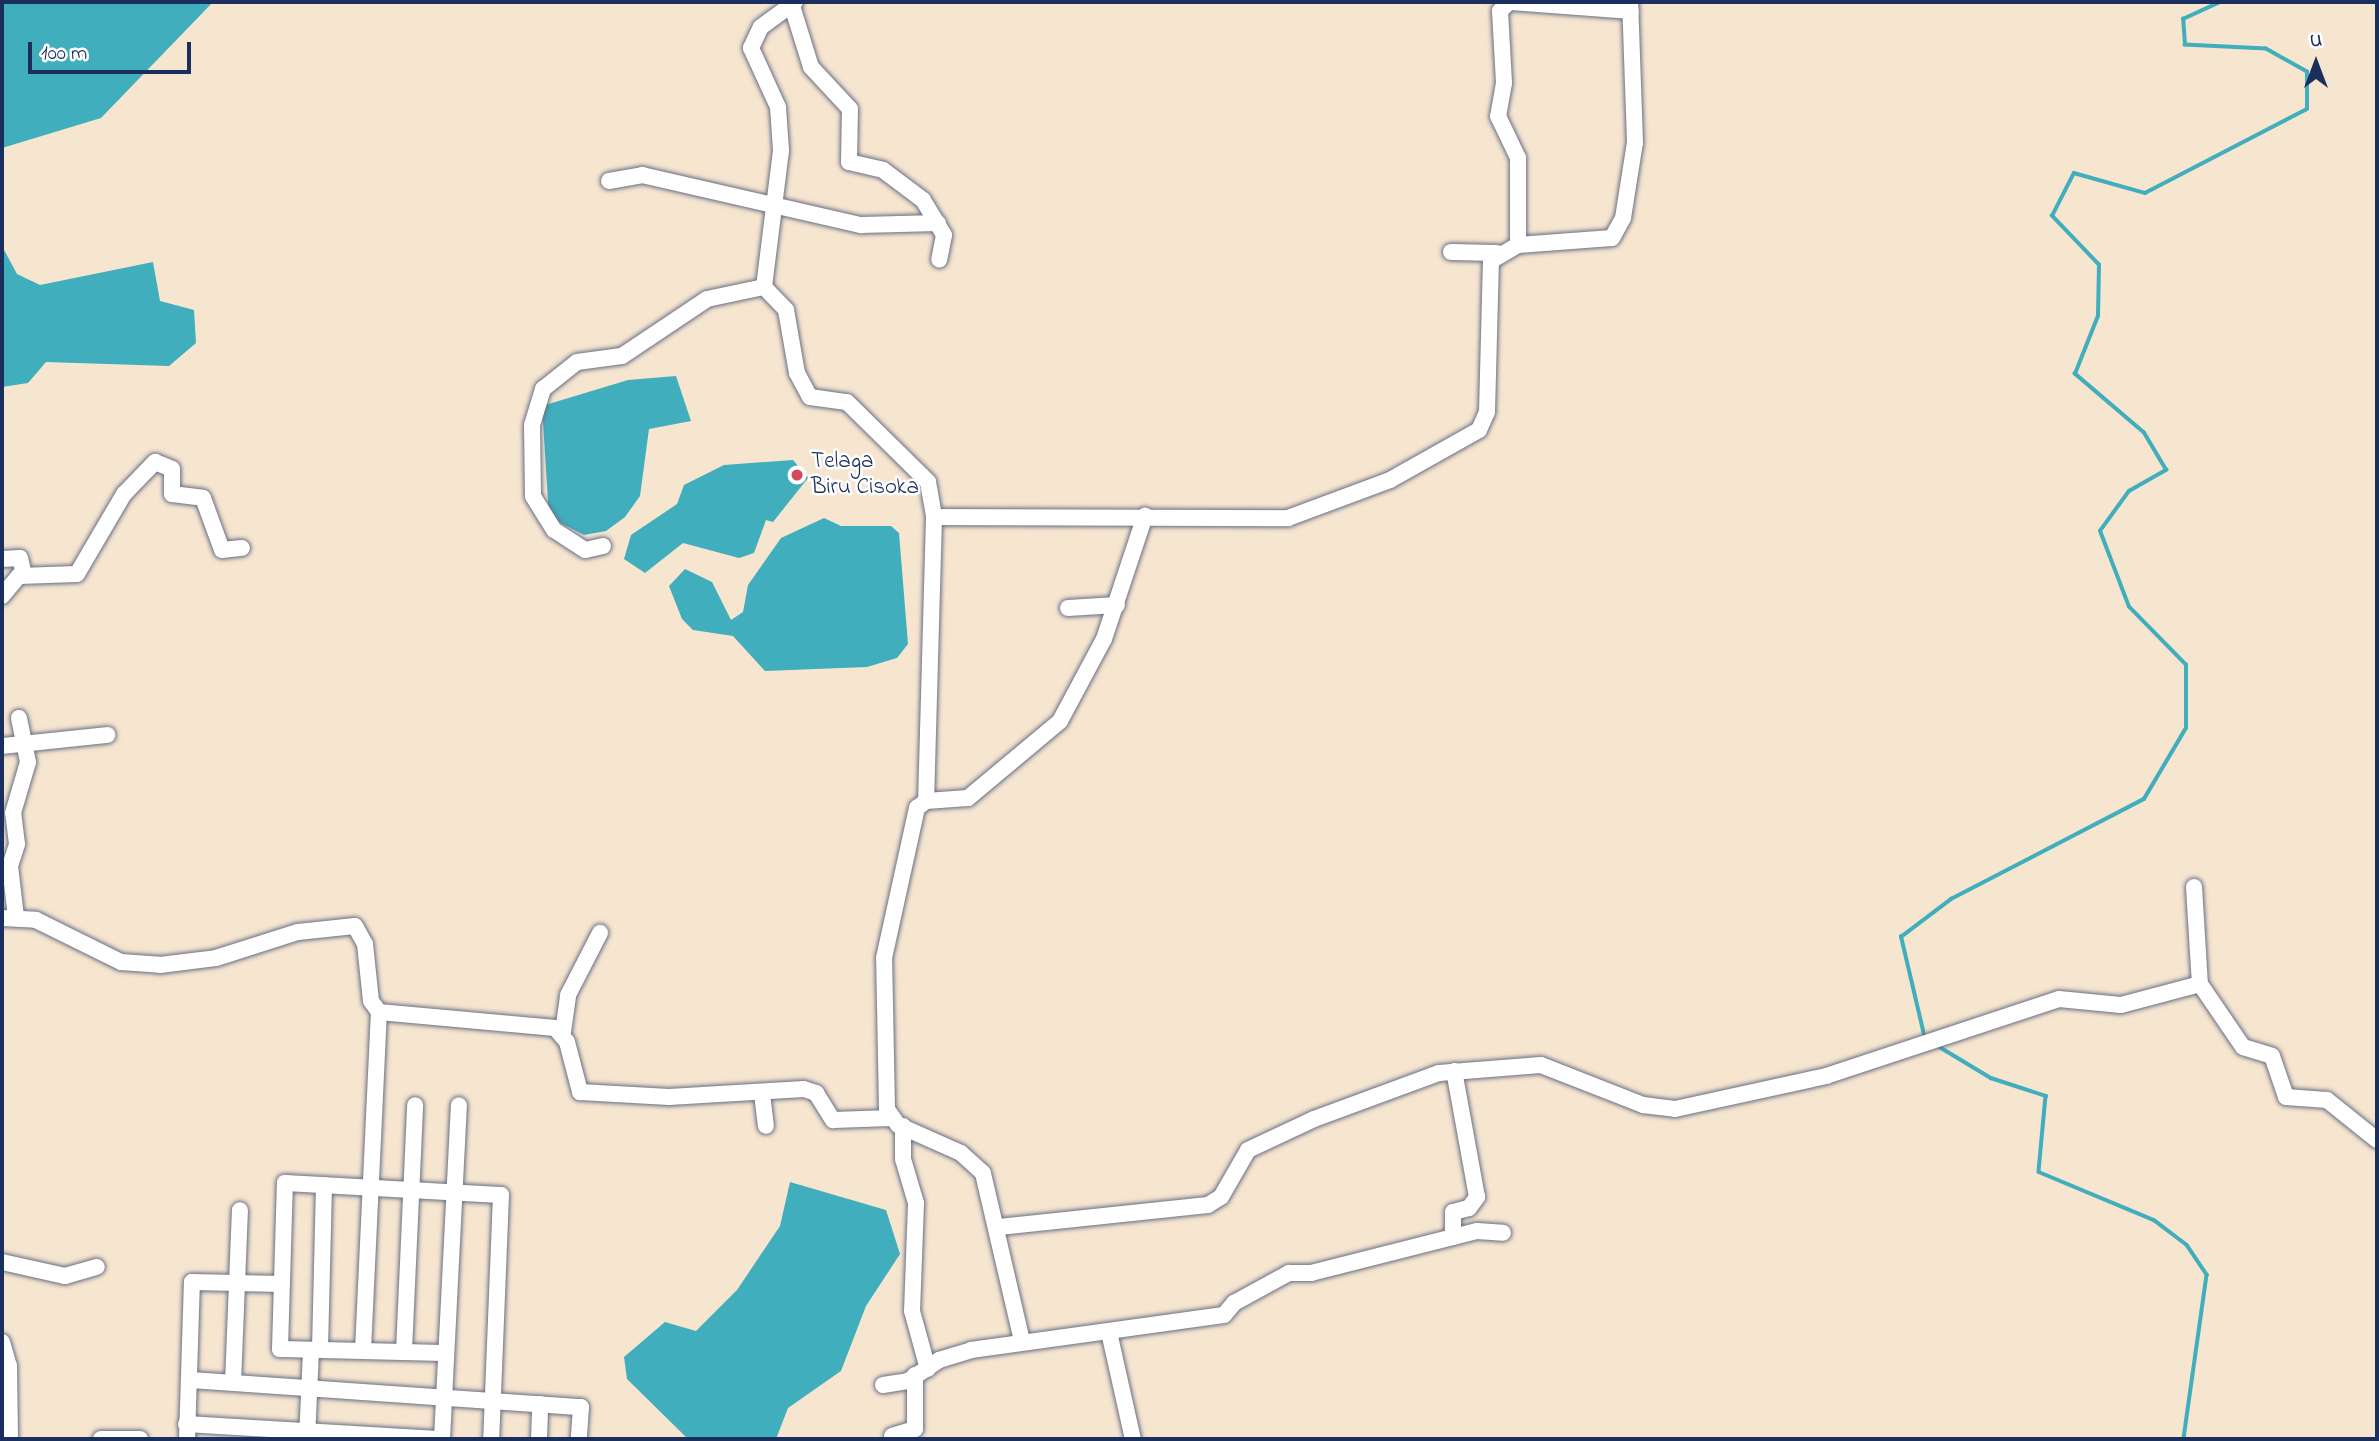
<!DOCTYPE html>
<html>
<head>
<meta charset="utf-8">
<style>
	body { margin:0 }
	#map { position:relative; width:2379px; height:1441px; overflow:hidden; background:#f6e5cf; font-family:"Indie Flower",sans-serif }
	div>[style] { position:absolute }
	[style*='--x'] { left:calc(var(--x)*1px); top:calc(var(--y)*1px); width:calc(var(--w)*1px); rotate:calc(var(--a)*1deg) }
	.water>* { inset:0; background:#40aebd }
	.stream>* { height:3.5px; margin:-1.75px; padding:0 1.75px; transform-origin:1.75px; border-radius:1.75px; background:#40aebd }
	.roads { filter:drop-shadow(0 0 2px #686f86) drop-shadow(0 0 2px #686f86) }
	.minor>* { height:16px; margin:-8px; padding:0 8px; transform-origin:8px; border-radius:8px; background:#fff }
	.dots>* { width:19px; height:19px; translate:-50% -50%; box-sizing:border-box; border:4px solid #fff; border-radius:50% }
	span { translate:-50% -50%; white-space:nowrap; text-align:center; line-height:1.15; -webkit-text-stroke:5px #fff; paint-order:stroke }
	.poi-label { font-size:23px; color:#1b2f5e }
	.left { translate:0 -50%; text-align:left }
	.frame { position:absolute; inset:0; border:4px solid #1b2f5e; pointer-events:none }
	.north { position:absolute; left:2281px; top:28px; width:70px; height:70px; -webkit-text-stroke:5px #fff; paint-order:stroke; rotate:0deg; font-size:19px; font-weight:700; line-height:28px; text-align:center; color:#1b2f5e }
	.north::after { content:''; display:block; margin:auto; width:24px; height:32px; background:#1b2f5e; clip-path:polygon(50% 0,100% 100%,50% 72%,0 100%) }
	.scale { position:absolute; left:28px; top:42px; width:163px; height:32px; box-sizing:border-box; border:4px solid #1b2f5e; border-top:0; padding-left:9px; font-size:21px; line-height:24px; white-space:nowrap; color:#1b2f5e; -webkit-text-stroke:5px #fff; paint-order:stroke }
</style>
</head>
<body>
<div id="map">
	<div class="water">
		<i style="clip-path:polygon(2px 2px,213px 2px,101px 118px,2px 148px)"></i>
		<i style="clip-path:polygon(2px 246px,17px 274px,40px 285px,153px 262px,160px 301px,194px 310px,196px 343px,169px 366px,46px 362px,28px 383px,2px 387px)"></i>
		<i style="clip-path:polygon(676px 376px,691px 421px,649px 429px,640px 496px,625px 517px,606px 531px,584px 535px,549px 517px,542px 406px,628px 380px)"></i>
		<i style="clip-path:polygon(793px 460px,808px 478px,773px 522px,766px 520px,754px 553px,739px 558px,683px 543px,645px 573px,624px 559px,631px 535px,677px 504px,684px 485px,724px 465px)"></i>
		<i style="clip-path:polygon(824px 518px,841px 526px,891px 526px,899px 533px,908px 644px,897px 658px,867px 667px,765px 671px,733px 636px,693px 630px,682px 619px,669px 586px,685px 569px,712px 582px,731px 620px,743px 612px,748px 585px,781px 538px)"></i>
		<i style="clip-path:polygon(790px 1182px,886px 1210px,900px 1254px,866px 1306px,841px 1371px,788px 1408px,776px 1439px,688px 1439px,627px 1379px,624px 1357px,665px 1322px,696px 1331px,737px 1290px,780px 1226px)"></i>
	</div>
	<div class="stream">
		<i style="--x:1925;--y:1039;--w:105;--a:-103.2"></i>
		<i style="--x:1901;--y:937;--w:63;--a:-37.2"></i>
		<i style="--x:1951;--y:899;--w:217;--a:-27.4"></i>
		<i style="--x:2144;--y:799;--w:82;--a:-59.4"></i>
		<i style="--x:2186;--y:728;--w:63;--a:-90"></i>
		<i style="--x:2186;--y:665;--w:81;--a:-134.5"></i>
		<i style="--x:2129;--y:607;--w:81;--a:-110.9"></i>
		<i style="--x:2100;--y:531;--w:49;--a:-54.1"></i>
		<i style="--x:2129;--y:491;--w:43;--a:-29.6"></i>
		<i style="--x:2166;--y:470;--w:43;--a:-120.7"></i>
		<i style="--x:2144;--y:433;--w:91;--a:-139.5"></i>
		<i style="--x:2075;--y:374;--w:62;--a:-68.4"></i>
		<i style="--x:2098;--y:316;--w:51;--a:-88.9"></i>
		<i style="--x:2099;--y:265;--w:68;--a:-133.8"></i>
		<i style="--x:2052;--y:216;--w:48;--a:-62.9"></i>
		<i style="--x:2074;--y:173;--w:74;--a:15.7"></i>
		<i style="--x:2145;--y:193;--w:182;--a:-27.4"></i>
		<i style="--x:2307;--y:109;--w:37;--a:-90"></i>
		<i style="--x:2307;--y:72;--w:47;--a:-150.7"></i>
		<i style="--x:2266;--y:49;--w:81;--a:-177.2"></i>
		<i style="--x:2185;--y:45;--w:26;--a:-94"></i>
		<i style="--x:2183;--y:19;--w:41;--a:-24.7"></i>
		<i style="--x:1938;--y:1046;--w:62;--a:31.1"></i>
		<i style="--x:1991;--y:1078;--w:58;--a:18.1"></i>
		<i style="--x:2046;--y:1096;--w:76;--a:95.3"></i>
		<i style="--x:2039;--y:1172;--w:125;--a:22.7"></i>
		<i style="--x:2154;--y:1220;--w:41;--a:37.1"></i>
		<i style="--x:2187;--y:1245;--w:36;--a:56"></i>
		<i style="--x:2207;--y:1275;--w:166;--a:98"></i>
	</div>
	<div class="roads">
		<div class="minor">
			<i style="--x:1509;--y:2;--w:13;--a:135"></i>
			<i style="--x:1500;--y:11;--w:72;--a:86.8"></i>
			<i style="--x:1504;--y:83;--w:34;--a:100"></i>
			<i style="--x:1498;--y:116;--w:47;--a:64.5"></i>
			<i style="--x:1518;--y:158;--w:87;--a:90"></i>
			<i style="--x:1512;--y:2;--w:119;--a:4.3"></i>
			<i style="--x:792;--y:6;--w:64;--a:72.7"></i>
			<i style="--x:811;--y:67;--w:57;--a:47.1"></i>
			<i style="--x:850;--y:109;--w:53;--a:91.1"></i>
			<i style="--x:849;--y:162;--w:35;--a:13"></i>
			<i style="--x:883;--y:170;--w:50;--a:36.9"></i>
			<i style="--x:923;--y:200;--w:41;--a:59"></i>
			<i style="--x:944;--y:235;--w:25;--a:101"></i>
			<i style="--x:609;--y:181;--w:34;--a:-10"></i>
			<i style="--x:642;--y:175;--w:225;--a:12.9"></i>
			<i style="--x:861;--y:225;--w:77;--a:-1.5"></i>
			<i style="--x:1451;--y:252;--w:46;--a:1.2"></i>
			<i style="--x:764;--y:287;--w:138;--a:-82.9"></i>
			<i style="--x:781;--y:150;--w:43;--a:-94"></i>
			<i style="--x:778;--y:107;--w:65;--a:-114.6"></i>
			<i style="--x:751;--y:48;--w:23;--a:-65"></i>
			<i style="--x:761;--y:27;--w:42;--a:-36.3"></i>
			<i style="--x:934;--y:517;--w:354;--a:0.2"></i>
			<i style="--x:1288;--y:518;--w:109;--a:-20.4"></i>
			<i style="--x:1390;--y:480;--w:102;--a:-29.3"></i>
			<i style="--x:1479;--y:430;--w:20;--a:-66"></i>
			<i style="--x:1487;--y:412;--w:151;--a:-88.5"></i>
			<i style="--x:1491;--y:261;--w:31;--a:-31"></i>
			<i style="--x:1518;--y:245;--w:94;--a:-4.3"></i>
			<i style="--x:1612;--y:238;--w:23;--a:-61"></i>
			<i style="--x:1623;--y:218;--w:77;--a:-81"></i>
			<i style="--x:1635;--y:142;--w:140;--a:-92"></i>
			<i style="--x:603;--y:546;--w:18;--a:167"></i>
			<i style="--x:585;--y:550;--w:37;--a:-147"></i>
			<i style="--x:554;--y:530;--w:40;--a:-122"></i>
			<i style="--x:533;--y:496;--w:71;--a:-90.8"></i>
			<i style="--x:532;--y:425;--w:38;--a:-73"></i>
			<i style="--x:543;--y:389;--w:43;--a:-38.5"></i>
			<i style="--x:577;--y:362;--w:45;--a:-7.6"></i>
			<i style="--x:622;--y:356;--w:102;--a:-33.8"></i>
			<i style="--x:707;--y:299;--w:58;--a:-11.9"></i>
			<i style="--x:764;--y:287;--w:32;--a:46"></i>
			<i style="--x:786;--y:310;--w:64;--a:80.1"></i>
			<i style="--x:797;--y:373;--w:27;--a:62"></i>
			<i style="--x:810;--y:397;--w:37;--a:8"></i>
			<i style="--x:847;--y:402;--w:114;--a:44.6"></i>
			<i style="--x:928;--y:482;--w:36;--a:80"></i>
			<i style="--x:934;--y:517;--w:284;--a:91.6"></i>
			<i style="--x:2;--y:559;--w:18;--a:-3"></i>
			<i style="--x:20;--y:558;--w:17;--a:77"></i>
			<i style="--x:2;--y:596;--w:26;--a:-50"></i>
			<i style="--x:19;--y:576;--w:58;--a:-2"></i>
			<i style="--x:77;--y:574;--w:93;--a:-59.6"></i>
			<i style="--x:124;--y:494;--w:45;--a:-45.9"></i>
			<i style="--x:155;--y:462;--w:18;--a:22"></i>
			<i style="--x:172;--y:469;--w:25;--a:90"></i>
			<i style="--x:172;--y:494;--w:31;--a:7"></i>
			<i style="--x:203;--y:498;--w:55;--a:69.9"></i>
			<i style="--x:222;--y:550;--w:20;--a:-6"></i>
			<i style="--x:1068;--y:608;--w:49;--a:-3.5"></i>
			<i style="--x:2;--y:746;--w:106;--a:-6"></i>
			<i style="--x:2194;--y:887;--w:97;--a:86.5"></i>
			<i style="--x:16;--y:917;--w:51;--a:-96.7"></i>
			<i style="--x:10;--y:866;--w:23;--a:-72"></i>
			<i style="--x:17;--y:844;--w:31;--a:-97"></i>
			<i style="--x:13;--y:813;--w:53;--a:-73.6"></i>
			<i style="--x:28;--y:762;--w:45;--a:-101.6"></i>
			<i style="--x:2;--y:918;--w:34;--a:3"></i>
			<i style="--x:36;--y:920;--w:95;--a:26.3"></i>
			<i style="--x:121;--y:962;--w:39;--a:4"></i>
			<i style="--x:160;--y:965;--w:56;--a:-7.1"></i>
			<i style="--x:216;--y:958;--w:86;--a:-17.6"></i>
			<i style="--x:298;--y:932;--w:57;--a:-6"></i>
			<i style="--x:355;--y:926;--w:21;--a:61"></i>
			<i style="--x:365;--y:944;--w:57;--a:84"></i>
			<i style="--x:371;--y:1001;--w:14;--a:54"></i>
			<i style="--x:379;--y:1012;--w:177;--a:5.2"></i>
			<i style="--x:555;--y:1028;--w:18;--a:49"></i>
			<i style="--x:567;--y:1042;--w:52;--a:75.4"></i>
			<i style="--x:580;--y:1092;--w:89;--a:3.2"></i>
			<i style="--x:669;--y:1097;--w:135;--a:-3.4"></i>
			<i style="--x:804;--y:1089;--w:13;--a:18"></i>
			<i style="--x:816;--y:1093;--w:32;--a:58"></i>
			<i style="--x:833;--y:1120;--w:58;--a:-2"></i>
			<i style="--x:563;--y:1032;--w:37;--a:-82"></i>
			<i style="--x:568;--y:995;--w:70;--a:-62.7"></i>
			<i style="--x:762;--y:1094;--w:32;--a:83"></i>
			<i style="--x:903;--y:1126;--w:33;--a:90"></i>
			<i style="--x:903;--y:1159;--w:46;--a:73.5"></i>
			<i style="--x:916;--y:1203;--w:108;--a:92.1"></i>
			<i style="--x:912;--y:1311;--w:60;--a:74.6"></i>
			<i style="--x:999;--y:1227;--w:210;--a:-6"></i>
			<i style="--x:1208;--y:1205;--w:15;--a:-32"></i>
			<i style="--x:1221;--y:1197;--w:54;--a:-60.1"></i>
			<i style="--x:1248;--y:1150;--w:73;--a:-25.2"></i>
			<i style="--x:1314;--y:1119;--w:133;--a:-20.2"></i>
			<i style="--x:1439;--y:1073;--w:102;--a:-4.5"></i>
			<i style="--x:1541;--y:1065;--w:110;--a:21.4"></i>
			<i style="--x:1643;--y:1105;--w:32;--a:7"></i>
			<i style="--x:1675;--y:1109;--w:155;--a:-12.3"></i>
			<i style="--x:1826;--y:1076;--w:245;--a:-18.3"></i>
			<i style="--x:2059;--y:999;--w:62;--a:5.5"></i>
			<i style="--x:2121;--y:1005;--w:82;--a:-14.9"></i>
			<i style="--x:2200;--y:984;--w:76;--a:55.7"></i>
			<i style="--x:2243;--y:1047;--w:30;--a:17"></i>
			<i style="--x:2272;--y:1056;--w:43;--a:71.1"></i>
			<i style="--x:2286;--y:1097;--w:41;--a:4.2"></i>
			<i style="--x:2327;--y:1100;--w:64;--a:38.7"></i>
			<i style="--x:1453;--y:1237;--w:25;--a:-90"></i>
			<i style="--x:1453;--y:1212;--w:16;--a:-14"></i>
			<i style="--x:1469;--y:1208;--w:14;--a:-54"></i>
			<i style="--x:1477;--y:1197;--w:128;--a:-100.3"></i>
			<i style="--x:2;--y:1262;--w:65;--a:12.5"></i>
			<i style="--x:65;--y:1276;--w:33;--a:-16"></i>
			<i style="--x:1109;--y:1332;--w:110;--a:77.4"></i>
			<i style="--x:1022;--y:1341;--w:172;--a:-103.1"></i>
			<i style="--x:983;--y:1173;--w:30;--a:-138"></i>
			<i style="--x:961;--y:1153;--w:69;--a:-156"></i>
			<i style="--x:898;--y:1125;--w:19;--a:-125"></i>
			<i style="--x:887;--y:1109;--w:151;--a:-91.1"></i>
			<i style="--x:884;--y:958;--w:154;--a:-77.6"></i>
			<i style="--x:917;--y:808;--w:11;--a:-38"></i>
			<i style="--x:926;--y:801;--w:42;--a:-4.1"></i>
			<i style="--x:968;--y:798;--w:120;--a:-39.9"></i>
			<i style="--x:1060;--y:721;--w:93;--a:-61.8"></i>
			<i style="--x:1104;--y:639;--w:130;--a:-71.6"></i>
			<i style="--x:2;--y:1342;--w:25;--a:74"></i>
			<i style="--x:9;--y:1366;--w:73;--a:89.2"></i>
			<i style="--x:320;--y:1349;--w:164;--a:-88.6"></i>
			<i style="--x:363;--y:1350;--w:338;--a:-87.3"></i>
			<i style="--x:404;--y:1351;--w:246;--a:-87.4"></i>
			<i style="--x:445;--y:1353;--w:165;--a:-178.6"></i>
			<i style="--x:280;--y:1349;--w:166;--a:-88.3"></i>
			<i style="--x:285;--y:1183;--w:216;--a:3.2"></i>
			<i style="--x:501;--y:1195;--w:244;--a:92.3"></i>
			<i style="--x:191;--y:1380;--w:391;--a:4"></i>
			<i style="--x:581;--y:1407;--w:32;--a:94"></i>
			<i style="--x:233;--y:1383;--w:173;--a:-87.7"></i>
			<i style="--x:883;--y:1385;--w:25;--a:-9"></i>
			<i style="--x:908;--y:1381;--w:37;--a:-34"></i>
			<i style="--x:939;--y:1360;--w:34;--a:-17"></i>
			<i style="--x:971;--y:1350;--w:255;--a:-7.9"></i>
			<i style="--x:1224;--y:1315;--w:16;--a:-50"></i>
			<i style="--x:1234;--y:1303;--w:63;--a:-28.6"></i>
			<i style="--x:1289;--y:1273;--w:22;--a:0"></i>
			<i style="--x:1311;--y:1273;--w:171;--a:-14.2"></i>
			<i style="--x:1477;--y:1231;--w:26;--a:4"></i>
			<i style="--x:186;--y:1424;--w:256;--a:3.4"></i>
			<i style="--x:892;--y:1436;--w:24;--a:-17"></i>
			<i style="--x:915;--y:1429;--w:54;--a:-90"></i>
			<i style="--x:101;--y:1439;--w:39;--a:0"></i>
			<i style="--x:187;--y:1439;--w:157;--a:-88.2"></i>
			<i style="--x:192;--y:1282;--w:90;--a:1.3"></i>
			<i style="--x:307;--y:1439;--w:88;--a:-87.4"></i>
			<i style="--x:442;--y:1439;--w:334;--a:-87.1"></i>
			<i style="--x:539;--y:1439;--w:35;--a:-88"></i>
		</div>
	</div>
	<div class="dots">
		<i style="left:797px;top:475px;background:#d1495b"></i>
	</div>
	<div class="poi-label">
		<span class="left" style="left:811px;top:475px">Telaga<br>Biru Cisoka</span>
	</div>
	<div class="frame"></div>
	<div class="north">U</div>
	<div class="scale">100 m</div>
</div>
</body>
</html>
